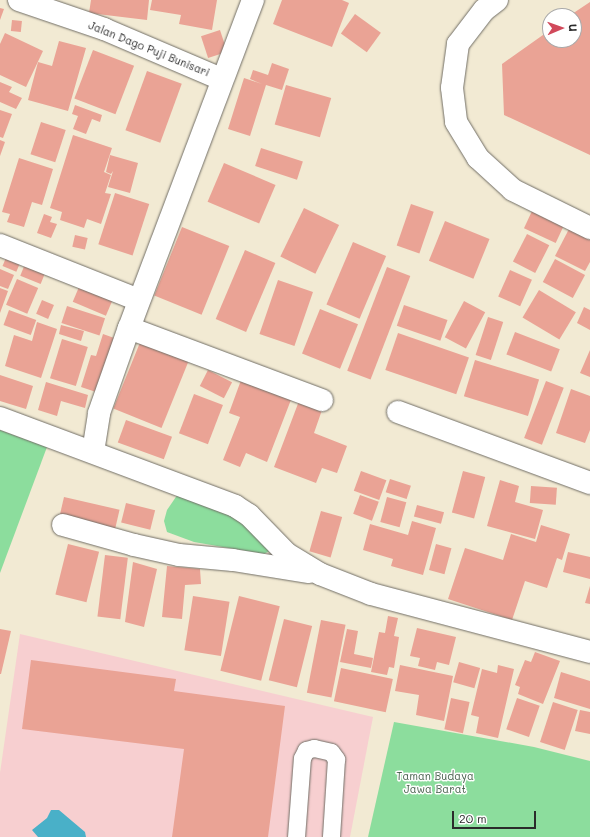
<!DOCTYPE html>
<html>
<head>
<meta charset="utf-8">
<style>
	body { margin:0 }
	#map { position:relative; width:590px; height:837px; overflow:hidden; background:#f2ead3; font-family:Mali,sans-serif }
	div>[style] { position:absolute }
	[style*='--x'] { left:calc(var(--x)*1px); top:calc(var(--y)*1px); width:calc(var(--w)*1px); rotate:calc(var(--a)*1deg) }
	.built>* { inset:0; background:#f7cfd0 }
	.green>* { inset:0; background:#8cdd9d }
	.water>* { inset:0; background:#49b0c8 }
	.building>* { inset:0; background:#eaa395; transform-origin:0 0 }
	.roads { filter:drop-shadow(0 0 1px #716e66) drop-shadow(0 0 1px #716e66) }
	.lane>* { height:17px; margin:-8.5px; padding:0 8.5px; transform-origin:8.5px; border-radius:8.5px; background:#fff }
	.street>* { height:22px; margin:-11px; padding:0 11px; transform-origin:11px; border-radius:11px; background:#fff }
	span { translate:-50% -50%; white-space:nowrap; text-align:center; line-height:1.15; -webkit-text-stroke:3px #fff; paint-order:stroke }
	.street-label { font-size:11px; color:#2b2b2b }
	.park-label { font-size:11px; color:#48604d }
	.north { position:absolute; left:542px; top:8px; width:40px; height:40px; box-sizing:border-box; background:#fff; border:1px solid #aaa; border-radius:50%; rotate:88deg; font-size:11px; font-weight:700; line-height:16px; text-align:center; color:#2b2b2b }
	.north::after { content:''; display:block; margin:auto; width:14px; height:18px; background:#d1495b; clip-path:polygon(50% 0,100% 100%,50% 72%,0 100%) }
	.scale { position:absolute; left:452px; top:811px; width:84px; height:18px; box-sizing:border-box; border:2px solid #2b2b2b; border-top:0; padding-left:5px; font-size:12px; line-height:14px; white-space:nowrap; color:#2b2b2b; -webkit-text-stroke:3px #fff; paint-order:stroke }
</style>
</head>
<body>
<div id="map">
	<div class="built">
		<i style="clip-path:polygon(20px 634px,373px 717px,350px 837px,0 837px,0 773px)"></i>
	</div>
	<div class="green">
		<i style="clip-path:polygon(0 430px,47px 447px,0 573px)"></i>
		<i style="clip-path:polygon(180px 491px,236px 516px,273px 549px,264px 554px,194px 542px,167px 532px,164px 521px,167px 510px)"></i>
		<i style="clip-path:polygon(394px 722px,534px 747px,590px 761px,590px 837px,368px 837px)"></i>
	</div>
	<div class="water">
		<i style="clip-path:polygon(51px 810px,59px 810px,85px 832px,86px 837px,38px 837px,32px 830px,47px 818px)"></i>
	</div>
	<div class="building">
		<i style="clip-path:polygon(91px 0,149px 0,147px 20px,89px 13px)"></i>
		<i style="clip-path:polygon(152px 0,217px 0,212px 30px,179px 24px,181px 15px,150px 10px)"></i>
		<i style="clip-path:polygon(282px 0,342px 0,349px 3px,332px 47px,273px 24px)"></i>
		<i style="clip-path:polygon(590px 2px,590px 155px,504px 115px,502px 64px,550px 30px,550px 40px,574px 40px,574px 16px,569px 16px)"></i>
		<i style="clip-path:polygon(0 8px,4px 9px,0 20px)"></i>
		<i style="left:355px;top:14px;width:32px;height:24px;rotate:36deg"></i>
		<i style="left:12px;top:20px;width:10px;height:11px;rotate:6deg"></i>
		<i style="left:220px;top:30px;width:23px;height:20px;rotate:72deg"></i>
		<i style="clip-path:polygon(5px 33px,43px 51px,26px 87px,0 75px,0 44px)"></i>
		<i style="clip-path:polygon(59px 41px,86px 48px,68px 111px,28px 100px,38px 62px,52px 66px)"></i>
		<i style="left:93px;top:50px;width:44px;height:52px;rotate:21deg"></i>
		<i style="clip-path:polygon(272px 63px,289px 69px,282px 90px,266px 85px,250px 136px,228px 129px,244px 78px,262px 84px,250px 79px,253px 70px,268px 75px)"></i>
		<i style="left:147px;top:71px;width:37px;height:63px;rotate:20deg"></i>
		<i style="clip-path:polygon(0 82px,12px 87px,9px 92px,22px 98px,16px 109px,0 102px)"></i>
		<i style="left:286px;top:85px;width:47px;height:41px;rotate:16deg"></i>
		<i style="clip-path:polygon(75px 105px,102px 115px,100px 122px,92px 119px,86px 134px,73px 129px,78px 116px,72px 114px)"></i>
		<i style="clip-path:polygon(0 110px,12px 114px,3px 138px,0 137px)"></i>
		<i style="left:41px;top:122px;width:26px;height:34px;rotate:18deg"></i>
		<i style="clip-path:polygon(73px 135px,112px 148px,104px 172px,111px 175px,105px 193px,111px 194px,101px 224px,87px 219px,84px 228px,60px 220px,62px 212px,50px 208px)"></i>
		<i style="clip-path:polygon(0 140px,5px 142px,0 156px)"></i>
		<i style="left:261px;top:148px;width:44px;height:19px;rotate:18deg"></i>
		<i style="clip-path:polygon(110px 155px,138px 163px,130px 193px,108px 187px,113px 171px,111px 174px,106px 172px)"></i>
		<i style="clip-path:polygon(19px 158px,53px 169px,42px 205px,32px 202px,24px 227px,7px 222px,10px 214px,2px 212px)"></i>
		<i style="left:224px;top:163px;width:56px;height:42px;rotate:23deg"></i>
		<i style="left:115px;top:193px;width:36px;height:54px;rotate:18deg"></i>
		<i style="left:411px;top:204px;width:24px;height:44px;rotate:19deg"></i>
		<i style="left:304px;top:208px;width:39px;height:54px;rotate:26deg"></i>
		<i style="left:532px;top:211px;width:35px;height:19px;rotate:25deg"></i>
		<i style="clip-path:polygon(44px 214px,52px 217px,50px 222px,57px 224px,51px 238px,37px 233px)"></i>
		<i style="left:445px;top:221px;width:48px;height:43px;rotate:22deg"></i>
		<i style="left:182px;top:227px;width:51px;height:74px;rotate:22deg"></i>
		<i style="clip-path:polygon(569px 229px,590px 240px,590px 262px,585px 271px,555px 256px)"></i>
		<i style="left:527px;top:234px;width:25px;height:31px;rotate:27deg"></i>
		<i style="left:75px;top:235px;width:13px;height:12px;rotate:13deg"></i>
		<i style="left:353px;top:242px;width:36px;height:68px;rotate:23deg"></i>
		<i style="left:245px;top:250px;width:33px;height:75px;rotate:23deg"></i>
		<i style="left:8px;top:253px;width:15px;height:14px;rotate:23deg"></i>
		<i style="left:27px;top:259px;width:22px;height:18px;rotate:22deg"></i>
		<i style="left:555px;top:259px;width:34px;height:26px;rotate:28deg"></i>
		<i style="left:387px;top:267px;width:25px;height:111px;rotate:21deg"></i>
		<i style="clip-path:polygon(0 269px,14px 275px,8px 289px,0 286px)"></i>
		<i style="left:510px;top:270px;width:24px;height:29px;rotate:24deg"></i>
		<i style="left:17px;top:279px;width:23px;height:28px;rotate:23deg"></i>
		<i style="left:278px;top:280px;width:37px;height:57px;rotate:19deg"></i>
		<i style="left:79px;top:287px;width:36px;height:16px;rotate:23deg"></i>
		<i style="clip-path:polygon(0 288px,8px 291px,0 313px)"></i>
		<i style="left:539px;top:290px;width:43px;height:32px;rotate:31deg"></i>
		<i style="left:42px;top:300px;width:13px;height:15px;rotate:23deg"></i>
		<i style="left:464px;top:301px;width:24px;height:41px;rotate:28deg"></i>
		<i style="left:404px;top:305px;width:46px;height:22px;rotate:19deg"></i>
		<i style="left:67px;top:306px;width:40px;height:18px;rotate:18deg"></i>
		<i style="clip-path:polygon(584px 307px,590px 310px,590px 330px,577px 323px)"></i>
		<i style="left:320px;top:309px;width:41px;height:48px;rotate:22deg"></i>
		<i style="left:9px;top:310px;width:29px;height:16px;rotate:20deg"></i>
		<i style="left:488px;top:317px;width:16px;height:40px;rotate:18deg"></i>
		<i style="clip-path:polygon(37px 322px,57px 329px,41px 378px,5px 366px,14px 335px,32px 341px)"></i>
		<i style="clip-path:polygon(61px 325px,84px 331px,81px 341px,59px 334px)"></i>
		<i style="left:515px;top:332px;width:48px;height:24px;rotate:21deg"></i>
		<i style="left:398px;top:333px;width:75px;height:39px;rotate:19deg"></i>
		<i style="clip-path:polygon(103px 334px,117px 339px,99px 393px,81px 387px,91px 355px,96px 356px)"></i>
		<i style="left:62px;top:339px;width:27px;height:41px;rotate:17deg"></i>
		<i style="left:141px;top:340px;width:52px;height:74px;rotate:22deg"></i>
		<i style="clip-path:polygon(590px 350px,590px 377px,580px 373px)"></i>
		<i style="left:475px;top:360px;width:67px;height:38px;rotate:17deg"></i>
		<i style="left:208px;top:370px;width:27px;height:18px;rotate:27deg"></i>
		<i style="clip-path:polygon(244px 372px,294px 392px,267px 462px,246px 453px,240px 467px,223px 460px,240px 417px,229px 413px)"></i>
		<i style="clip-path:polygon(0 375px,33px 386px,26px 409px,0 401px)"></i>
		<i style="left:546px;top:381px;width:19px;height:61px;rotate:21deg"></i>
		<i style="clip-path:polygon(46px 382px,88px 395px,85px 408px,61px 401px,57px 416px,38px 410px)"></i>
		<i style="clip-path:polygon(571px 389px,590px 396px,590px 430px,585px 443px,556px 433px)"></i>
		<i style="left:194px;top:394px;width:31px;height:42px;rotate:21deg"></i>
		<i style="clip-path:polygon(299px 401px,322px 410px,314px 433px,347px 446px,337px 473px,322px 468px,316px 483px,274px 467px)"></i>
		<i style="left:126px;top:420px;width:49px;height:24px;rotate:20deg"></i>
		<i style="left:361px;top:471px;width:27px;height:21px;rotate:20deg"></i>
		<i style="left:463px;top:471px;width:23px;height:43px;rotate:15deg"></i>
		<i style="left:390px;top:479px;width:22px;height:14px;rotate:18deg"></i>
		<i style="clip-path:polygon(500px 480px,519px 486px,515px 502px,543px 510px,535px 539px,487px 526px)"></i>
		<i style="left:531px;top:486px;width:26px;height:17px;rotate:4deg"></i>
		<i style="left:360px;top:495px;width:20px;height:20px;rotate:20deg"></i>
		<i style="left:64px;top:497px;width:57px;height:22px;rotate:13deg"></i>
		<i style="left:387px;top:497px;width:20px;height:26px;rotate:15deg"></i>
		<i style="left:126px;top:503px;width:30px;height:20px;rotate:14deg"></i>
		<i style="left:417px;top:505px;width:28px;height:12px;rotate:15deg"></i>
		<i style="left:321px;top:511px;width:22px;height:42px;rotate:16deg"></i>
		<i style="clip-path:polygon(412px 521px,436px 528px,423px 575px,391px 566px,393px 559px,363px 550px,370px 524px,408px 535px)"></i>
		<i style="clip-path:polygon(541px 525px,570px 534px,562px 560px,557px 558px,547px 588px,525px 581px,512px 620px,448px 599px,465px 548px,503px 560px,511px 534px,536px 542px)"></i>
		<i style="left:68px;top:544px;width:32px;height:52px;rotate:14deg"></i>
		<i style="left:436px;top:544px;width:16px;height:27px;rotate:15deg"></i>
		<i style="clip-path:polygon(568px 552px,590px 557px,590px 579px,563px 572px)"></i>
		<i style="left:105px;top:555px;width:23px;height:62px;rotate:7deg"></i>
		<i style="clip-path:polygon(133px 562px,157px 569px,144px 627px,125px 622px)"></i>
		<i style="clip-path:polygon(167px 566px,200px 569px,201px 584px,185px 585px,182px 619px,162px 617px)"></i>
		<i style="clip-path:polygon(590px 586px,590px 604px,585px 603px)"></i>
		<i style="left:193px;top:596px;width:37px;height:55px;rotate:9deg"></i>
		<i style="left:239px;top:596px;width:42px;height:77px;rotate:14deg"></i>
		<i style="clip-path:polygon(388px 616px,398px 618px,394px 636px,399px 637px,394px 668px,389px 667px,387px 675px,371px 672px,379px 632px,385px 633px)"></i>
		<i style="left:284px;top:619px;width:29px;height:63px;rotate:14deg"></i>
		<i style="left:321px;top:620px;width:25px;height:74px;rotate:11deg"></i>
		<i style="clip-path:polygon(417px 628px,456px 637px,449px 665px,437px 662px,435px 670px,418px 666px,420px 658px,410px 656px)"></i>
		<i style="clip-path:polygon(0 629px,11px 631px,1px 674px,0 674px)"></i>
		<i style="clip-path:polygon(347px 629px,358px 631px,354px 654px,373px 658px,371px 668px,340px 662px)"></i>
		<i style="clip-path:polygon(535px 652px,560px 661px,543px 704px,518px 694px,520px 687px,515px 685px,525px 660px,531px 662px)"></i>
		<i style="clip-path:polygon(31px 660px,176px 679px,174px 691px,285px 706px,268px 837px,172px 837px,184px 749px,22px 729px)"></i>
		<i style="left:459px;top:662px;width:22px;height:21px;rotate:16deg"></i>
		<i style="clip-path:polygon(400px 665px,453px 676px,444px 721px,416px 715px,419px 695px,395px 691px)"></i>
		<i style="clip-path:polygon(498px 665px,514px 669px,498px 738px,476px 733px,479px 717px,471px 715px,482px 669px,497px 673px)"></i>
		<i style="left:341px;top:668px;width:53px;height:34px;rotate:12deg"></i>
		<i style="clip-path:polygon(561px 672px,590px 681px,590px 709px,554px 698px)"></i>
		<i style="left:451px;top:698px;width:19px;height:32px;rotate:12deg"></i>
		<i style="left:517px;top:698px;width:24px;height:33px;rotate:19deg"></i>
		<i style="left:553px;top:702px;width:26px;height:42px;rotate:18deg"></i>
		<i style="clip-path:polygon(580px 710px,590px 712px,590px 734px,575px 731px)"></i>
	</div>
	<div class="roads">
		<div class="lane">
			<i style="--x:296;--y:837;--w:79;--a:-85.7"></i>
			<i style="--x:302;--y:758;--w:9;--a:-63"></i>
			<i style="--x:306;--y:750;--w:8;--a:-14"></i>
			<i style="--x:314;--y:748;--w:17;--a:13"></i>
			<i style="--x:331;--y:752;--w:9;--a:54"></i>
			<i style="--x:336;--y:759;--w:78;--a:93.7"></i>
		</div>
		<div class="street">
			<i style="--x:19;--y:0;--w:90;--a:18.8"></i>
			<i style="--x:104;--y:29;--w:127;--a:23.1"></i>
			<i style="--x:497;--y:0;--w:16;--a:142"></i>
			<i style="--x:484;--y:10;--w:43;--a:127.4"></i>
			<i style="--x:458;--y:44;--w:44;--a:97.8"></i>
			<i style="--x:452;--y:88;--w:34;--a:83"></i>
			<i style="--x:456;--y:122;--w:42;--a:58.6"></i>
			<i style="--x:478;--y:158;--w:47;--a:42.4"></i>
			<i style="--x:513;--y:190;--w:86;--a:26.3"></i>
			<i style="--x:0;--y:245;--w:149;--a:21.6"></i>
			<i style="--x:129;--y:328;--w:206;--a:20.5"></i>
			<i style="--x:398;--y:412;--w:205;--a:20.3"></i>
			<i style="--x:0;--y:418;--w:251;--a:20.5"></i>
			<i style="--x:235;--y:506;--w:17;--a:33"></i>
			<i style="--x:249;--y:515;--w:54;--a:45.7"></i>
			<i style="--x:287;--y:554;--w:39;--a:31"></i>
			<i style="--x:320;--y:574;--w:55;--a:21.4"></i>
			<i style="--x:371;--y:594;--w:227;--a:14.8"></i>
			<i style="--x:93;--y:452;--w:39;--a:-81"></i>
			<i style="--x:99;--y:413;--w:90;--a:-70.6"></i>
			<i style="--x:129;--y:328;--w:351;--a:-69.3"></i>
			<i style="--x:63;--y:525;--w:74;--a:15.7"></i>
			<i style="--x:134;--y:545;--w:46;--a:12.5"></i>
			<i style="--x:179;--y:555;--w:54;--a:5.3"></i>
			<i style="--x:233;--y:560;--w:77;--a:9"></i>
		</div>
	</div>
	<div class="street-label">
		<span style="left:149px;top:49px;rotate:22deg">Jalan Dago Puji Bunisari</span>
	</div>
	<div class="park-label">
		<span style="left:435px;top:783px">Taman Budaya<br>Jawa Barat</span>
	</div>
	<div class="north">U</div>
	<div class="scale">20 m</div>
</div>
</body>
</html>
